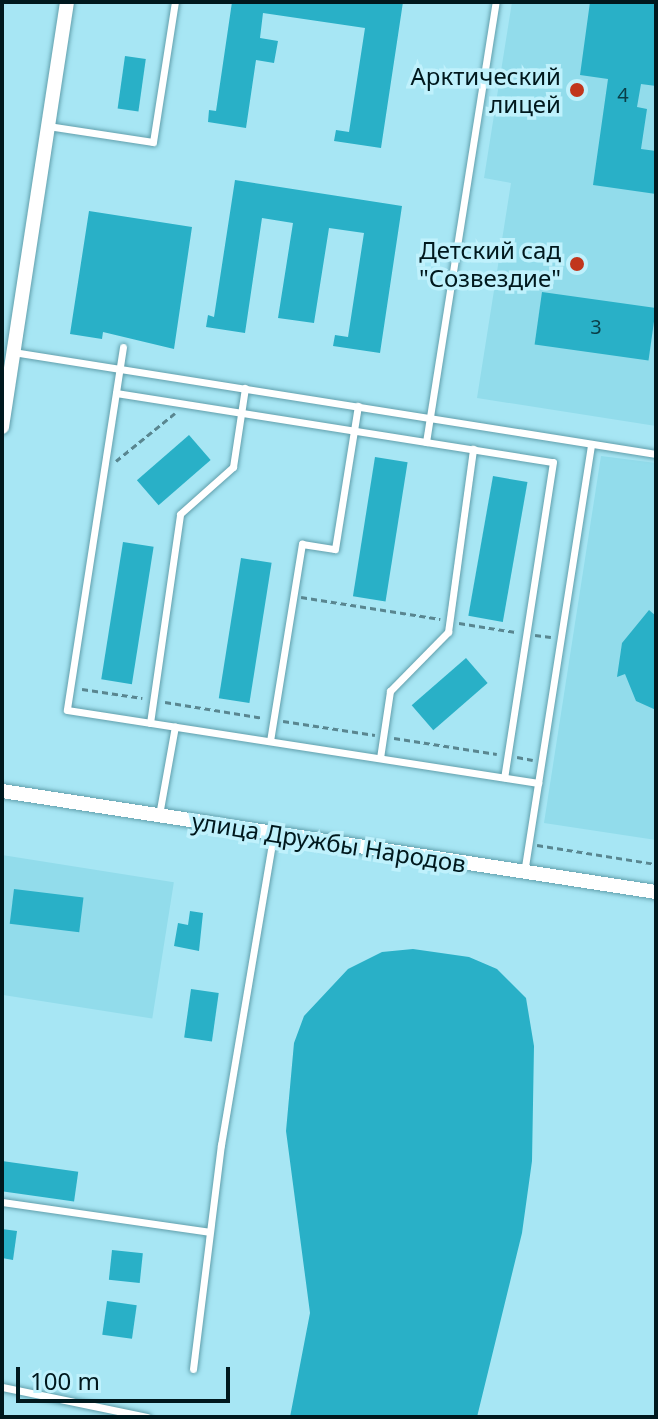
<!DOCTYPE html>
<html>
<head>
<meta charset="utf-8">
<style>
	body { margin:0 }
	#map { position:relative; width:658px; height:1419px; overflow:hidden; background:#a7e6f4; font-family:"Noto Sans",sans-serif }
	div>[style] { position:absolute }
	[style*='--x'] { left:calc(var(--x)*1px); top:calc(var(--y)*1px); width:calc(var(--w)*1px); rotate:calc(var(--a)*1deg) }
	.built>* { inset:0; background:#92dceb; transform-origin:0 0 }
	.building>* { inset:0; background:#29b0c7; transform-origin:0 0 }
	.path>* { height:3px; margin-top:-1.5px; transform-origin:0; background:repeating-linear-gradient(90deg,#598690 0 6px,transparent 0 10px) }
	.roads { filter:drop-shadow(0 0 2px #619fac) drop-shadow(0 0 2px #619fac) }
	.lane>* { height:7px; margin:-3.5px; padding:0 3.5px; transform-origin:3.5px; border-radius:3.5px; background:#fff }
	.street>* { height:14px; margin:-7px; padding:0 7px; transform-origin:7px; border-radius:7px; background:#fff }
	.dots>* { width:22px; height:22px; translate:-50% -50%; box-sizing:border-box; border:4px solid #bff1fc; border-radius:50% }
	span { translate:-50% -50%; white-space:nowrap; text-align:center; line-height:1.15; -webkit-text-stroke:7px #bff1fc; paint-order:stroke }
	.number-label { font-size:20px; color:#0a3e48 }
	.number-label span { -webkit-text-stroke-width:0 }
	.poi-label { font-size:24px; color:#00181d }
	.right { translate:-100% -50%; text-align:right }
	.street-label { font-size:24px; color:#00181d }
	.frame { position:absolute; inset:0; border:4px solid #00181d; pointer-events:none }
	.scale { position:absolute; left:16px; top:1367px; width:214px; height:36px; box-sizing:border-box; border:4px solid #00181d; border-top:0; padding-left:10px; font-size:24px; line-height:28px; white-space:nowrap; color:#00181d; -webkit-text-stroke:6px #bff1fc; paint-order:stroke }
</style>
</head>
<body>
<div id="map">
	<div class="built">
		<i style="clip-path:polygon(512px 2px,656px 2px,656px 426px,477px 398px,511px 183px,484px 178px)"></i>
		<i style="clip-path:polygon(601px 456px,656px 463px,656px 840px,544px 823px)"></i>
		<i style="left:2px;top:855px;width:174px;height:138px;rotate:9deg"></i>
	</div>
	<div class="building">
		<i style="clip-path:polygon(232px 2px,403px 2px,381px 148px,334px 141px,336px 130px,349px 132px,365px 28px,263px 13px,260px 38px,278px 41px,274px 63px,256px 60px,246px 128px,208px 122px,209px 110px,216px 111px)"></i>
		<i style="clip-path:polygon(590px 2px,656px 4px,656px 86px,641px 84px,637px 107px,647px 109px,641px 149px,656px 151px,656px 194px,593px 185px,608px 79px,580px 75px)"></i>
		<i style="left:125px;top:56px;width:21px;height:53px;rotate:8deg"></i>
		<i style="clip-path:polygon(235px 180px,402px 206px,380px 353px,333px 346px,335px 335px,348px 337px,364px 233px,329px 228px,314px 323px,278px 318px,293px 223px,262px 218px,245px 333px,206px 327px,208px 315px,214px 317px)"></i>
		<i style="clip-path:polygon(89px 211px,192px 227px,174px 349px,103px 332px,102px 339px,70px 334px)"></i>
		<i style="left:542px;top:292px;width:115px;height:53px;rotate:8deg"></i>
		<i style="left:189px;top:435px;width:33px;height:69px;rotate:49deg"></i>
		<i style="left:375px;top:457px;width:33px;height:141px;rotate:9deg"></i>
		<i style="left:493px;top:476px;width:35px;height:142px;rotate:10deg"></i>
		<i style="left:123px;top:542px;width:31px;height:139px;rotate:9deg"></i>
		<i style="left:241px;top:558px;width:31px;height:142px;rotate:9deg"></i>
		<i style="clip-path:polygon(649px 610px,656px 616px,656px 710px,636px 701px,625px 674px,617px 677px,622px 643px)"></i>
		<i style="left:466px;top:658px;width:33px;height:72px;rotate:49deg"></i>
		<i style="left:14px;top:889px;width:70px;height:35px;rotate:7deg"></i>
		<i style="clip-path:polygon(190px 911px,203px 913px,199px 951px,174px 946px,178px 923px,188px 925px)"></i>
		<i style="clip-path:polygon(413px 949px,469px 957px,497px 969px,526px 998px,534px 1046px,532px 1161px,522px 1233px,477px 1417px,290px 1417px,310px 1313px,286px 1131px,294px 1043px,304px 1016px,348px 969px,382px 952px)"></i>
		<i style="left:191px;top:989px;width:28px;height:49px;rotate:8deg"></i>
		<i style="left:2px;top:1161px;width:77px;height:30px;rotate:8deg"></i>
		<i style="clip-path:polygon(2px 1229px,17px 1231px,13px 1260px,2px 1258px)"></i>
		<i style="left:112px;top:1250px;width:31px;height:30px;rotate:6deg"></i>
		<i style="left:107px;top:1301px;width:30px;height:34px;rotate:8deg"></i>
	</div>
	<div class="path">
		<i style="--x:116;--y:461;--w:76;--a:-39.1"></i>
		<i style="--x:301;--y:597;--w:141;--a:9"></i>
		<i style="--x:459;--y:623;--w:57;--a:9.1"></i>
		<i style="--x:535;--y:635;--w:16;--a:7"></i>
		<i style="--x:82;--y:689;--w:61;--a:8.5"></i>
		<i style="--x:165;--y:702;--w:100;--a:9.2"></i>
		<i style="--x:283;--y:721;--w:93;--a:8.7"></i>
		<i style="--x:394;--y:738;--w:104;--a:8.8"></i>
		<i style="--x:517;--y:757;--w:16;--a:11"></i>
		<i style="--x:537;--y:845;--w:121;--a:9.1"></i>
	</div>
	<div class="roads">
		<div class="lane">
			<i style="--x:48;--y:126;--w:106;--a:8.7"></i>
			<i style="--x:153;--y:142;--w:142;--a:-81.1"></i>
			<i style="--x:123;--y:347;--w:367;--a:98.8"></i>
			<i style="--x:67;--y:710;--w:477;--a:8.8"></i>
			<i style="--x:13;--y:352;--w:651;--a:9.01"></i>
			<i style="--x:116;--y:393;--w:442;--a:9"></i>
			<i style="--x:553;--y:462;--w:319;--a:98.8"></i>
			<i style="--x:426;--y:442;--w:446;--a:-81"></i>
			<i style="--x:150;--y:723;--w:211;--a:-81.8"></i>
			<i style="--x:180;--y:514;--w:71;--a:-41.6"></i>
			<i style="--x:233;--y:467;--w:80;--a:-81.4"></i>
			<i style="--x:270;--y:741;--w:200;--a:-80.8"></i>
			<i style="--x:302;--y:544;--w:33;--a:9"></i>
			<i style="--x:335;--y:549;--w:145;--a:-80.9"></i>
			<i style="--x:380;--y:758;--w:68;--a:-81.5"></i>
			<i style="--x:390;--y:691;--w:83;--a:-45.5"></i>
			<i style="--x:448;--y:632;--w:185;--a:-82.2"></i>
			<i style="--x:159;--y:815;--w:90;--a:-79.8"></i>
			<i style="--x:524;--y:873;--w:433;--a:-81.1"></i>
			<i style="--x:2;--y:1202;--w:209;--a:8.2"></i>
			<i style="--x:193;--y:1369;--w:226;--a:-82.9"></i>
			<i style="--x:221;--y:1145;--w:316;--a:-80.4"></i>
			<i style="--x:2;--y:1387;--w:148;--a:11.7"></i>
		</div>
		<div class="street">
			<i style="--x:2;--y:427;--w:430;--a:-81.3"></i>
			<i style="--x:2;--y:791;--w:662;--a:8.78"></i>
		</div>
	</div>
	<div class="dots">
		<i style="left:577px;top:90px;background:#c1361d"></i>
		<i style="left:577px;top:264px;background:#c1361d"></i>
	</div>
	<div class="number-label">
		<span style="left:623px;top:94px">4</span>
		<span style="left:596px;top:326px">3</span>
	</div>
	<div class="poi-label">
		<span class="right" style="left:561px;top:90px">Арктический<br>лицей</span>
		<span class="right" style="left:561px;top:264px">Детский сад<br>"Созвездие"</span>
	</div>
	<div class="street-label">
		<span style="left:329px;top:842px;rotate:9deg">улица Дружбы Народов</span>
	</div>
	<div class="frame"></div>
	<div class="scale">100 m</div>
</div>
</body>
</html>
